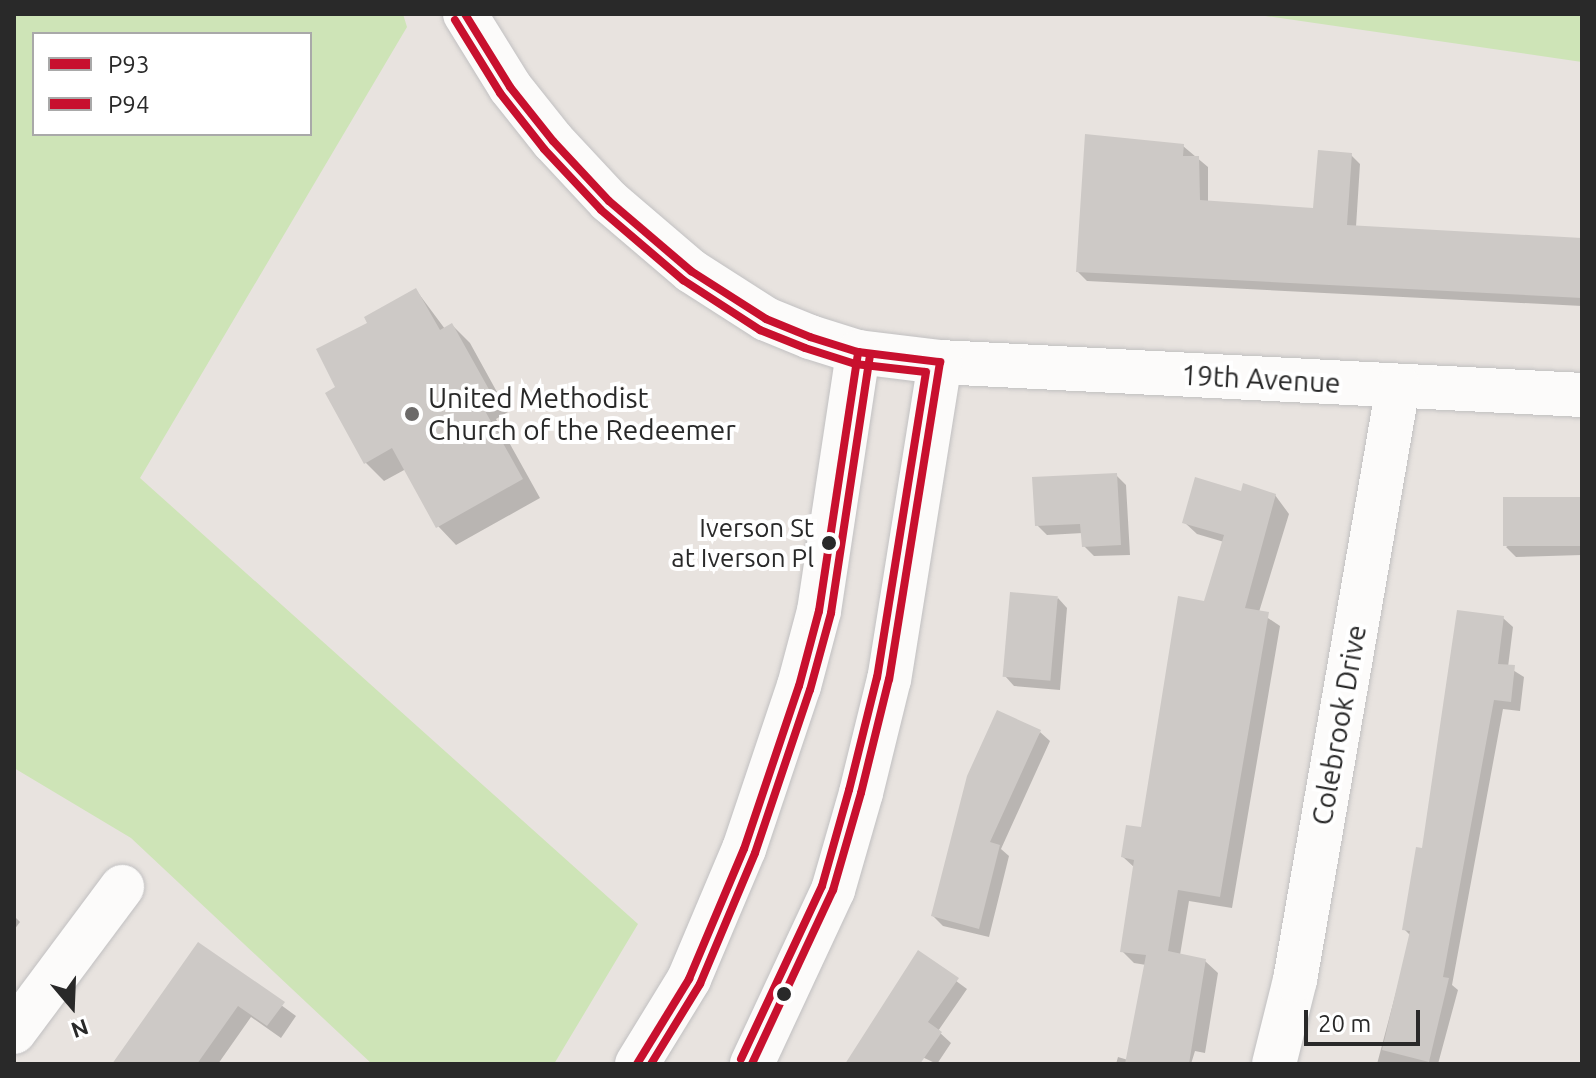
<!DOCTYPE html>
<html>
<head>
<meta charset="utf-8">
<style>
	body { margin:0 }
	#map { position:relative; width:1596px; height:1078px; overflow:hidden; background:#e8e3df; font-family:Ubuntu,sans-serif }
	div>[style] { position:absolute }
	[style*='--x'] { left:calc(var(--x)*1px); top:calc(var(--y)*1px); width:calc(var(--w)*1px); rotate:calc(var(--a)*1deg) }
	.green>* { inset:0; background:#cee4b7 }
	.shadow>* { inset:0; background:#0003 }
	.building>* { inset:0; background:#cdc9c6; transform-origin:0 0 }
	.roads { filter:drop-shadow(0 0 2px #c1c0c1) drop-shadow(0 0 2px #c1c0c1) }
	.minor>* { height:44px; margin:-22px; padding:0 22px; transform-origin:22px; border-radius:22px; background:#fcfbfa }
	.secondary>* { height:44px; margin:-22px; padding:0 22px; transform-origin:22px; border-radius:22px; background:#fcfbfa }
	.bus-1>* { height:8px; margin:-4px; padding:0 4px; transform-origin:4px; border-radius:4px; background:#c8102e }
	.bus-2>* { height:8px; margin:-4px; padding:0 4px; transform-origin:4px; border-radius:4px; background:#c8102e }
	.dots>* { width:22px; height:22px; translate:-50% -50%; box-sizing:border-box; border:4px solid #fff; border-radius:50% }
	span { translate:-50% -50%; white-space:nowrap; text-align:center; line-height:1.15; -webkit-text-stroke:8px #fff; paint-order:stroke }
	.bus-label { font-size:26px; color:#292929 }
	.right { translate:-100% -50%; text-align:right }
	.street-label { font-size:28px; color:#292929 }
	.poi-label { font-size:28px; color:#292929 }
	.left { translate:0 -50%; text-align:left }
	.frame { position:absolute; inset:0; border:16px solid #292929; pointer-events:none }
	.legend { position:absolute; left:32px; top:32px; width:280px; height:104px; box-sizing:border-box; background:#fff; border:2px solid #a9a9a9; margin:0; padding:10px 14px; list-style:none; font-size:24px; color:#292929 }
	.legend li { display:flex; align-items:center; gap:16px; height:40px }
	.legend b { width:40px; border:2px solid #a9a9a9 }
	.north { position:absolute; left:32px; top:966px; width:80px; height:80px; -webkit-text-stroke:6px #fff; paint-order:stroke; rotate:161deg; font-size:22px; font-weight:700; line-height:32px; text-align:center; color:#292929 }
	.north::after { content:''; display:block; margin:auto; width:28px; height:36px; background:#292929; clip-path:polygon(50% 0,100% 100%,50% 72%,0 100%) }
	.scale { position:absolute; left:1304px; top:1010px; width:116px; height:36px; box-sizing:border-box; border:4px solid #292929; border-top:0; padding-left:10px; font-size:24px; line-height:28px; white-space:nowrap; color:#292929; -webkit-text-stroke:6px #fff; paint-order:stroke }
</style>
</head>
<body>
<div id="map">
	<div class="green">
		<i style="clip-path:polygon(evenodd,14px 14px,403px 14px,407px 27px,140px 478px,638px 924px,554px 1064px,372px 1064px,131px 838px,14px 768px,14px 14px,34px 34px,310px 34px,310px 134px,34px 134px,34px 34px)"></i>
		<i style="clip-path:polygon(1252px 14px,1582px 14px,1582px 62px)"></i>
	</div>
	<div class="shadow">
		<i style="clip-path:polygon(1183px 146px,1208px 167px,1208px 203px,1315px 210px,1351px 155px,1360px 164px,1356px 227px,1582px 240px,1582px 306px,1087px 281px,1078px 272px)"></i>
		<i style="clip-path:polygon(416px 290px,445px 329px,452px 325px,470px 343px,508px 412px,496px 419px,540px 498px,456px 545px,438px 526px,406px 469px,384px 481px,366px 463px,338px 388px,370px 324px)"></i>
		<i style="clip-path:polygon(1116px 475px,1126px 485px,1130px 555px,1094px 556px,1084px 546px,1083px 533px,1047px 535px,1037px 525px)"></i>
		<i style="clip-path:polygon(1242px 494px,1275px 495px,1289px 514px,1259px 612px,1280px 626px,1232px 908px,1189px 901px,1180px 955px,1205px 961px,1218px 973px,1205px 1053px,1195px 1051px,1191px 1064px,1116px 1064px,1118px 1057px,1128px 1060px,1146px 965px,1134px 963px,1122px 951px,1135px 868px,1123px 857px,1142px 829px,1224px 542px,1197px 534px,1184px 522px)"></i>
		<i style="clip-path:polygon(1582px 499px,1582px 555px,1516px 557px,1506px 547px)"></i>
		<i style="clip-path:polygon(1058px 598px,1067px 608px,1060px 690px,1014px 686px,1005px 676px)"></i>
		<i style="clip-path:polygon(1503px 618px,1513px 627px,1508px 667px,1524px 677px,1520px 711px,1503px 709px,1452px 985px,1458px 990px,1438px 1064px,1377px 1064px,1411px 936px,1404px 929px)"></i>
		<i style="clip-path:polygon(1040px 732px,1050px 741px,1001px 849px,1009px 856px,989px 937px,943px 926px,933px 916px)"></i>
		<i style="clip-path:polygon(14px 916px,20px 922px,14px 930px)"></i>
		<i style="clip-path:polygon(199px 945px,296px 1016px,281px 1038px,251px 1017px,218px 1064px,113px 1064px)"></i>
		<i style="clip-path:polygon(918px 953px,967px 989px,938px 1031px,951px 1043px,937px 1064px,918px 1055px,914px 1064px,848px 1064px)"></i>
	</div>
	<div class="building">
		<i style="clip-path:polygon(1085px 134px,1184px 144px,1183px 156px,1199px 156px,1200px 200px,1313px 208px,1318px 150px,1352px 153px,1347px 225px,1582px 238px,1582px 298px,1076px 272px)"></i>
		<i style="clip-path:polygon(416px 288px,440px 330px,452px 323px,491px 393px,479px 400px,523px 479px,436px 528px,392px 448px,364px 464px,325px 393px,335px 387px,316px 349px,367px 323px,364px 317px)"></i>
		<i style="clip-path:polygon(1117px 473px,1121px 545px,1082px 547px,1080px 524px,1035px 526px,1032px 477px)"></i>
		<i style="clip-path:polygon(1195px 477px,1241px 491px,1243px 483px,1276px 494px,1245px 608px,1269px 612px,1220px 897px,1178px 890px,1168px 951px,1206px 959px,1189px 1064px,1125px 1064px,1146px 955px,1120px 952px,1134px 860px,1121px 857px,1126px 825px,1141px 827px,1178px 596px,1204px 601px,1224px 535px,1182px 523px)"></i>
		<i style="left:1582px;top:497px;width:49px;height:79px;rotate:90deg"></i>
		<i style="left:1010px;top:592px;width:48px;height:85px;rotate:5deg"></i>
		<i style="clip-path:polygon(1457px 610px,1504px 616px,1498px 664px,1515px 665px,1511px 702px,1494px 700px,1443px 977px,1449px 978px,1429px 1062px,1382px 1050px,1410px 931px,1402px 930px,1416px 847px,1422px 848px)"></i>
		<i style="clip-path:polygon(997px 710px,1041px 730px,990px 842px,1000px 845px,979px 929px,931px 916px,967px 776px)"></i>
		<i style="clip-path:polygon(198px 942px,285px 1002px,267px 1026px,238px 1006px,197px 1064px,112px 1064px)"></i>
		<i style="clip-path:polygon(918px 950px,959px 978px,928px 1022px,942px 1032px,920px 1064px,845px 1064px)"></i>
	</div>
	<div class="roads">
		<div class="minor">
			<i style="--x:940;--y:362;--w:643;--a:2.94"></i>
			<i style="--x:14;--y:1032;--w:181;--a:-53.3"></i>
			<i style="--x:1274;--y:1064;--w:87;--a:-76"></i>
			<i style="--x:1295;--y:980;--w:603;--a:-80.16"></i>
		</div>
		<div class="secondary">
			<i style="--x:465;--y:14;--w:86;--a:58.3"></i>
			<i style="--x:510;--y:87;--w:69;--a:51.5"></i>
			<i style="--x:553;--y:141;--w:82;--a:47"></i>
			<i style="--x:609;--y:201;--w:108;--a:40.5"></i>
			<i style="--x:691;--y:271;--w:89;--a:32.6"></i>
			<i style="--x:766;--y:319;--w:48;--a:22.2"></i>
			<i style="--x:810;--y:337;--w:50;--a:17.4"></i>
			<i style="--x:858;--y:352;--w:83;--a:7"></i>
			<i style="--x:940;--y:362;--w:321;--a:99.1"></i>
			<i style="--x:889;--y:679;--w:117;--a:103.8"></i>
			<i style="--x:861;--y:793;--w:101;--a:106.1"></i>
			<i style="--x:833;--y:890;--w:192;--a:115"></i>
			<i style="--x:637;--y:1064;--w:100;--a:-58.5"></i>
			<i style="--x:689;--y:979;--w:141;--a:-67.1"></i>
			<i style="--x:744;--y:849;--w:172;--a:-71.4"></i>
			<i style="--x:799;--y:686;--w:78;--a:-75.1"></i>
			<i style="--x:819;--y:611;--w:262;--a:-81.4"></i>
		</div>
	</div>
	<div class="bus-1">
		<i style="--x:465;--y:14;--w:86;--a:58.3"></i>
		<i style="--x:510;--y:87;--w:69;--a:51.5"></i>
		<i style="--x:553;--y:141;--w:82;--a:47"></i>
		<i style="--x:609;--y:201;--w:108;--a:40.5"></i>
		<i style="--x:691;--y:271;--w:89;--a:32.6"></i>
		<i style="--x:766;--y:319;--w:48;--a:22.2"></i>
		<i style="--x:810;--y:337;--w:50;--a:17.4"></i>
		<i style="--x:858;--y:352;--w:83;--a:7"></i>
		<i style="--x:940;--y:362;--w:321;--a:99.1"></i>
		<i style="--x:889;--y:679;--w:117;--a:103.8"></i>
		<i style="--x:861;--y:793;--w:101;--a:106.1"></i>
		<i style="--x:833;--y:890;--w:192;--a:115"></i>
		<i style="--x:637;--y:1064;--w:100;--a:-58.5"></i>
		<i style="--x:689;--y:979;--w:141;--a:-67.1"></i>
		<i style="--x:744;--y:849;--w:172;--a:-71.4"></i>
		<i style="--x:799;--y:686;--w:78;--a:-75.1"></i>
		<i style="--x:819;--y:611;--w:262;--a:-81.4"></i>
	</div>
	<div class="bus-2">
		<i style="--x:455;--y:20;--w:86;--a:58.3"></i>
		<i style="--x:500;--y:93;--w:71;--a:51.8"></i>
		<i style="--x:544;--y:149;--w:83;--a:46.9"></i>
		<i style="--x:601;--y:210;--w:108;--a:40.5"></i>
		<i style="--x:683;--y:280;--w:92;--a:33"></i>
		<i style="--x:760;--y:330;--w:48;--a:21.8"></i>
		<i style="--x:805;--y:348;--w:52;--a:17.7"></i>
		<i style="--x:855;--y:364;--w:71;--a:6.4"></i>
		<i style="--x:926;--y:372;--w:309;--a:99.1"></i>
		<i style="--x:877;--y:677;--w:116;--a:103.9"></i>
		<i style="--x:849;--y:790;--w:100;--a:105.7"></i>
		<i style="--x:822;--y:886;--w:191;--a:115.1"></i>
		<i style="--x:651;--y:1064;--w:94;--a:-58.5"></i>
		<i style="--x:700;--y:984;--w:142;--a:-67.2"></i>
		<i style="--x:755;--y:853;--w:172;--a:-71.4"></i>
		<i style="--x:810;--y:690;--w:80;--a:-74.7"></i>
		<i style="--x:831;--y:613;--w:262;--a:-81.4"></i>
	</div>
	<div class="dots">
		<i style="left:412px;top:414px;background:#6c6a69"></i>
		<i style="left:829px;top:543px;background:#292929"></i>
		<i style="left:784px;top:994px;background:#292929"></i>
	</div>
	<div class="bus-label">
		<span class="right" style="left:814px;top:543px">Iverson St<br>at Iverson Pl</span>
	</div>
	<div class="street-label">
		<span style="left:1261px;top:379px;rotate:3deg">19th Avenue</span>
		<span style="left:1339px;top:725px;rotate:-80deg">Colebrook Drive</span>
	</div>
	<div class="poi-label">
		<span class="left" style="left:428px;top:414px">United Methodist<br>Church of the Redeemer</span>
	</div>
	<div class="frame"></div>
	<ul class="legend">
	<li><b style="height:10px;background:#c8102e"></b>P93</li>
	<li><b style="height:10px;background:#c8102e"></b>P94</li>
	</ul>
	<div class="north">N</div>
	<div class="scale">20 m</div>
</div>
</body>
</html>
